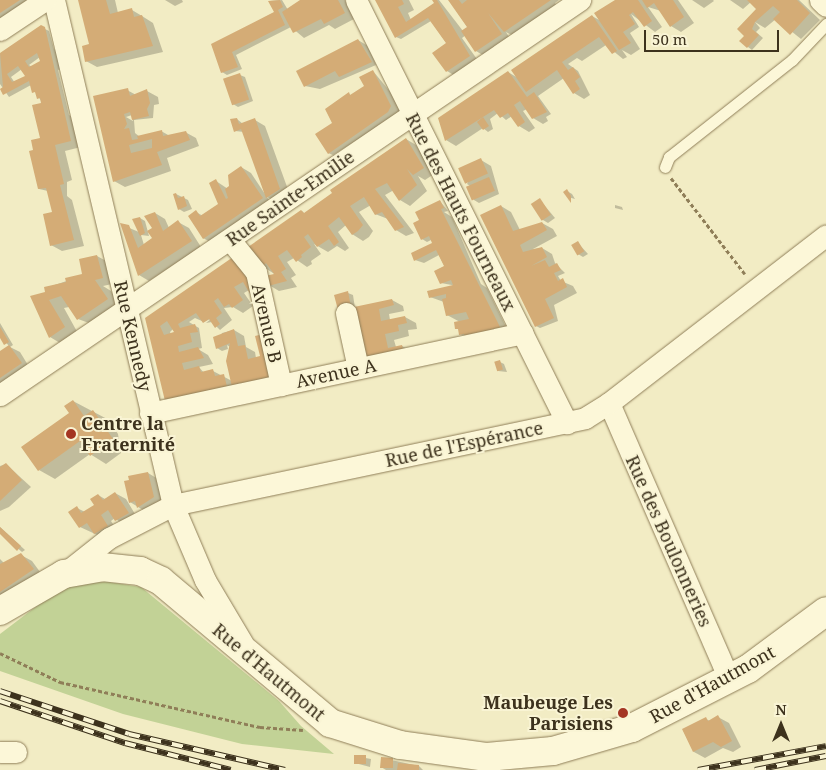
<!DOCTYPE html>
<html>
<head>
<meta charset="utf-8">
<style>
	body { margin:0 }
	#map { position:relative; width:826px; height:770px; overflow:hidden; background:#f2ecc4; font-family:"Noto Serif",serif }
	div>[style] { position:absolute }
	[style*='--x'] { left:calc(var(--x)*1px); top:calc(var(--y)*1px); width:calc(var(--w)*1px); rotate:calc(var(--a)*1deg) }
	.green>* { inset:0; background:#c2d296 }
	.shadow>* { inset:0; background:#0003 }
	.building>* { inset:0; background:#d4ac76; transform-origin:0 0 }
	.path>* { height:3px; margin-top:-1.5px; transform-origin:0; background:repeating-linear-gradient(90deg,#8f7e58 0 4px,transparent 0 6.5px) }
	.roads { filter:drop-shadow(0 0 1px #8f7e58) drop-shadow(0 0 1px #8f7e58) }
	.lane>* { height:11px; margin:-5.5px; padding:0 5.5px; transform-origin:5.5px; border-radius:5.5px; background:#fcf7d8 }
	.street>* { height:21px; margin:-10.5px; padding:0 10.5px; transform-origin:10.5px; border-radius:10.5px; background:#fcf7d8 }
	.secondary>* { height:28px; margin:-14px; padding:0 14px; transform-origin:14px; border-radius:14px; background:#fcf7d8 }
	.rail>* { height:5.5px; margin-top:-2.75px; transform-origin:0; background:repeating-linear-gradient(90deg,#f9f4d4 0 11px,#3d321d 0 22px); box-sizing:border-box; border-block:1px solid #3d321d }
	.dots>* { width:14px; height:14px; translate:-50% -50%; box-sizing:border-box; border:2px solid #f9f4d4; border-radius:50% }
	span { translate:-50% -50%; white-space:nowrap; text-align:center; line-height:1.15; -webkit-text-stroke:4px #f9f4d4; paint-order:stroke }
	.street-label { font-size:18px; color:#3d321d }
	.poi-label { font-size:18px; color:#3d321d; font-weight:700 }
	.left { translate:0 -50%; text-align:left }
	.right { translate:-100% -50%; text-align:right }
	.north { position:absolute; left:756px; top:700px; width:50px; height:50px; -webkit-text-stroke:4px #f9f4d4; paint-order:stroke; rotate:0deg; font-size:14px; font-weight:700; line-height:20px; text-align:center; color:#3d321d }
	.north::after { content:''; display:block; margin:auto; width:18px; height:22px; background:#3d321d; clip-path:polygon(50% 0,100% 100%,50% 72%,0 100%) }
	.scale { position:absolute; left:644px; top:30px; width:135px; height:22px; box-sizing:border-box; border:2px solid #3d321d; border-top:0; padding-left:6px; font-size:15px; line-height:18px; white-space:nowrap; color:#3d321d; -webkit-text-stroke:4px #f9f4d4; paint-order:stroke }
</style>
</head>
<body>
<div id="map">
	<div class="green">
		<i style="clip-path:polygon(91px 579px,141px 587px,279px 701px,301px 726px,334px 754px,242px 744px,123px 714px,0 671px,0 634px,63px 586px)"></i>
	</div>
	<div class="shadow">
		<i style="clip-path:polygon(0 0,39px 0,0 19px)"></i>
		<i style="clip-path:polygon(79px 0,115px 0,118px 13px,132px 10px,142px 16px,153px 23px,163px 52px,97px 67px,86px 61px,90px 45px)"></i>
		<i style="clip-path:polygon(165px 0,182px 0,183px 2px,175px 6px)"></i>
		<i style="clip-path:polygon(282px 0,288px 10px,301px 0,345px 0,354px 19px,335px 29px,329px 25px,304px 38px,291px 27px,236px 55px,242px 69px,227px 75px,222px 72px,212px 45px,275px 12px,270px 1px)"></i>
		<i style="clip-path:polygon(377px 0,409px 0,414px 10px,408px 13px,411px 20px,435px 3px,433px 0,439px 0,463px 31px,468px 28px,449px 0,559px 0,555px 3px,561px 13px,515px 37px,506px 32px,511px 40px,486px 57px,476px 51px,466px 35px,462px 38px,479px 62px,457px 77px,447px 71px,447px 44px,431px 21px,401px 39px,396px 37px)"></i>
		<i style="clip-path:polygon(617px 0,678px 0,694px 23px,681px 32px,671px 26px,661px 11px,648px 7px,662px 27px,655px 32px,631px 14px,639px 27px,630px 33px,640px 49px,631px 55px,622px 50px,627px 57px,623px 59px,606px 45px,582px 61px,577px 58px,568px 64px,578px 71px,590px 95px,584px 99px,574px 93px,564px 78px,538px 96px,551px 114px,546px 117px,548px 121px,543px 124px,533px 118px,527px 109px,523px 111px,535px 128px,529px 132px,519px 126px,512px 116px,506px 120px,498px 113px,490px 119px,493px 129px,488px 132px,483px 128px,456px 146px,446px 140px,508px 72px,518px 78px,592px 16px,601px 21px)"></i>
		<i style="clip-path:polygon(692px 0,713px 0,714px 1px,704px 8px)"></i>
		<i style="clip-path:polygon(730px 0,799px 0,820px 20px,801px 39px,776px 19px,765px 28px,755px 22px,760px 28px,756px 32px,763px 38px,752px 50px,748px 47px,746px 36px,758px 9px,751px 2px,743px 9px)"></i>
		<i style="clip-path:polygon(evenodd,41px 27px,49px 31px,54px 49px,59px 53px,63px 68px,58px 70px,69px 115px,74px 118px,81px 147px,65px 151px,72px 180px,67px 182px,67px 196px,72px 200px,84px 246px,62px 251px,51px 245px,53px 213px,48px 191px,39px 189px,34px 151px,41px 139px,43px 104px,31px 85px,9px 97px,0 84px,0 54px,41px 27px,40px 57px,42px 62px,32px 67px,29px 65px,40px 57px,41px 27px,22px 69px,28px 76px,15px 83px,11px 77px,22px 69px)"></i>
		<i style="clip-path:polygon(358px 40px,368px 46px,376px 65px,320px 89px,305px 86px)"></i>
		<i style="clip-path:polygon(373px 71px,392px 94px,401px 113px,333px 155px,328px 153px,334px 123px,349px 94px,352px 96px,366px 87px)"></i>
		<i style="clip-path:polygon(240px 75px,245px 77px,253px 101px,238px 107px,233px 104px)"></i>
		<i style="clip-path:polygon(evenodd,127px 90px,138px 96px,147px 91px,158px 97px,159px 104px,154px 105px,153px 118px,134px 120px,135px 133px,140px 137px,161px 131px,170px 136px,185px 132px,196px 138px,199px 146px,167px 158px,171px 171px,125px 187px,114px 181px,127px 90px,132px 115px,133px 121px,126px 117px,132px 115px)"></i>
		<i style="clip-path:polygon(237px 119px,243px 124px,255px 120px,265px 126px,290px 195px,278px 203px,267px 197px,272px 204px,214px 244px,203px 238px,196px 212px,203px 216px,224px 209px,216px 181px,228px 189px,241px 167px,251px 173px,265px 194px,244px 132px,235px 131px)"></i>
		<i style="clip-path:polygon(406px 139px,416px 145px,434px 174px,425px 180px,418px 176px,427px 191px,410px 206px,400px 200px,394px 190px,385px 195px,414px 233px,406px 236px,396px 230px,388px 219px,375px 214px,371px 205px,359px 212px,373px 231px,369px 237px,363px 241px,352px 234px,346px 225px,338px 232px,349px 248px,345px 251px,337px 246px,328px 252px,314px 244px,321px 254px,311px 261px,312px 264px,307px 267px,294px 258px,287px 262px,296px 275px,291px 278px,297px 287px,279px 291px,269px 285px,276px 275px,262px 266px,302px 211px,305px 214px)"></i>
		<i style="clip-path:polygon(481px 160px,491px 166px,499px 194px,479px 203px,474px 200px,472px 187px,467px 184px)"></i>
		<i style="clip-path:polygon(567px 191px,572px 194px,575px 199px,568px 197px)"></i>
		<i style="clip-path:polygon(176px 194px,188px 200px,192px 209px,184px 212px,179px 209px)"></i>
		<i style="clip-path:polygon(540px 200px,555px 218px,548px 223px,543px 220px)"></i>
		<i style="clip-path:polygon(440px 201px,448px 211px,444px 212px,452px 217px,481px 284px,487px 288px,511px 337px,466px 337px,460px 334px,460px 322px,447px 315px,444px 302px,430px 297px,457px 286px,441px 283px,445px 267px,439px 255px,424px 263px,415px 260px,434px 244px,431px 240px,427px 242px,422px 239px,420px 220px)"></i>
		<i style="clip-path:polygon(615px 205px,622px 207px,623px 210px,615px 208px)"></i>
		<i style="clip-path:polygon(501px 206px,511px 212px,520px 230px,542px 223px,553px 229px,557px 236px,533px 249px,542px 248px,552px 254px,555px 263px,565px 273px,558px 276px,561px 281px,573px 286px,577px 293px,554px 305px,558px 321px,540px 328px,536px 326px)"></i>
		<i style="clip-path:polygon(155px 213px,165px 219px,169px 228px,178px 222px,189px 228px,201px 247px,149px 281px,139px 275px,122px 225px,139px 232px,140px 218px,145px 221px,149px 236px,141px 235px,144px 245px,154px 238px)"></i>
		<i style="clip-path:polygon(578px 243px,588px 254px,583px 257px,578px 254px)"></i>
		<i style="clip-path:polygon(97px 256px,108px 262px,112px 284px,103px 286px,111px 291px,123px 308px,97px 326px,78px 319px,69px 307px,64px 308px,80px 337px,65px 346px,50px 337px,46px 288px,84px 275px)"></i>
		<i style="clip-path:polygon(evenodd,236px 257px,249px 290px,244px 293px,253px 306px,243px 313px,233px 307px,224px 308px,232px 320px,220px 330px,212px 322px,206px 323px,212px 318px,204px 322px,195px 318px,189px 322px,199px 328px,202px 348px,198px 349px,208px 355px,213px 364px,199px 367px,204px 373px,213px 371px,232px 381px,230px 347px,227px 345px,228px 349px,222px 351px,217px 348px,222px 333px,234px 330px,244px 336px,246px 347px,255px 352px,256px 358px,282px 384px,176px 407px,147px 318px,236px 257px,173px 329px,176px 333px,171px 334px,170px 332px,173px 329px)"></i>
		<i style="clip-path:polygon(348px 293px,353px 295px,355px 308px,392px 300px,403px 306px,404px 311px,389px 314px,390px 320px,405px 317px,416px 323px,417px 329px,408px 330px,409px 336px,394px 340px,396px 347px,402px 346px,413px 352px,377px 365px,344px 312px)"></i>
		<i style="clip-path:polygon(0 323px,13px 345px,10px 347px,20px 352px,31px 370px,0 391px,0 353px,9px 346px,0 336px)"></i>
		<i style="clip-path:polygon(500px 362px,504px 364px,507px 372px,498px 371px)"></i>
		<i style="clip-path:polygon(73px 401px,109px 420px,118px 434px,121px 453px,106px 464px,90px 454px,55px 479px,39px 470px,71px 414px)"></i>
		<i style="clip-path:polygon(6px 464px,31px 487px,9px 507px,0 511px,0 466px)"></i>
		<i style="clip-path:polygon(148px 473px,158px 479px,164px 503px,143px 510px,130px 502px)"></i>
		<i style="clip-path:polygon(115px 493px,126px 499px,138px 519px,126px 527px,115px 518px,111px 521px,118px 532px,106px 539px,80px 527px,77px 508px,85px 512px,96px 505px,98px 495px,105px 499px)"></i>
		<i style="clip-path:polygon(0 527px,25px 550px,22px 552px,0 533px)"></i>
		<i style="clip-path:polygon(21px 555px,32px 561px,43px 576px,0 611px,0 559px,6px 565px)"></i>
		<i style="clip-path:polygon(718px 717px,729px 723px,741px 747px,733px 752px,723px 748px,705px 758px,694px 752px,683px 730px,706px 719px,710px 721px)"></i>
		<i style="clip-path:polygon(355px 756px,371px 759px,370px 767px,355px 763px)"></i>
		<i style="clip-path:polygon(382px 758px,419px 766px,423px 770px,386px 770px,381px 767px)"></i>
	</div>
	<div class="building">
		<i style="clip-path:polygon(0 0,20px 0,0 13px)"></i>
		<i style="clip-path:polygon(78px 0,106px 0,110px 14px,132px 8px,134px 17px,142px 15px,153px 46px,85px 62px,82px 46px,89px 44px)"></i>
		<i style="clip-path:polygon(280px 0,283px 7px,278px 10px,285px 25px,232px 52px,238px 67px,221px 73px,211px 44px,274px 12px,268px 1px)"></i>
		<i style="clip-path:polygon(300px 0,338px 0,345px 13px,324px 24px,321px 19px,293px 33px,282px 12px)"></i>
		<i style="clip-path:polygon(375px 0,402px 0,404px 4px,398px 7px,406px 22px,434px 3px,432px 0,437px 0,470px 56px,446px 72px,432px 53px,446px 43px,428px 18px,395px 38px)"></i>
		<i style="clip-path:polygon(448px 0,459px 0,462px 4px,467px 0,551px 0,504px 32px,488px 13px,502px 34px,475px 52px,461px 31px,467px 27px)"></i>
		<i style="clip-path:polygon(615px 0,638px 0,652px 21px,644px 27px,633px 12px,629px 15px,635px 24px,623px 32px,631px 43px,619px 50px,594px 13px)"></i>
		<i style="clip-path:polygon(642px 0,673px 0,684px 17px,670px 27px,654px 3px,647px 8px)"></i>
		<i style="clip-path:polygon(747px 0,797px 0,810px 13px,790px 35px,773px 19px,780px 12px,773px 6px,755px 22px,752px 29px,759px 35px,747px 48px,739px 41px,744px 36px,737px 29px,756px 9px)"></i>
		<i style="clip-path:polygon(592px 15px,617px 51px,612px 54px,599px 37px,562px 62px,568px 70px,573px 67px,580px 77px,575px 81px,580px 89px,573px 94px,557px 70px,526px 92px,511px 70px)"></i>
		<i style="clip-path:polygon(evenodd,41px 25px,45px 27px,71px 141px,55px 145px,64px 184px,60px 185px,74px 240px,50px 246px,43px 214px,52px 212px,46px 188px,38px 189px,29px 151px,33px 150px,31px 140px,40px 138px,32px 105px,41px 103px,40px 98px,37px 99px,35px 92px,32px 93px,29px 81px,3px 95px,0 89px,3px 87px,0 53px,41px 25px,37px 53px,40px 61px,29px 67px,25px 61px,37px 53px,41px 25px,18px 66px,25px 76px,12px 82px,7px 74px,18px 66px)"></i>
		<i style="clip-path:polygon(358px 39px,372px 62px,339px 77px,335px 71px,304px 87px,296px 71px)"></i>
		<i style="clip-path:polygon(373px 70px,391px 106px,388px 112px,328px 154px,315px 134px,332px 123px,325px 109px,349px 92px,350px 95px,364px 86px,359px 77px)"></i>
		<i style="clip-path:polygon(508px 71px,527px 97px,534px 92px,547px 112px,532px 119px,520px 101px,514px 105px,525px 122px,518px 127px,508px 113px,500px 118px,494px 110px,445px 141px,438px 118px)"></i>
		<i style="left:240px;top:73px;width:28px;height:18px;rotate:71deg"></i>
		<i style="clip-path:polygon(evenodd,128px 88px,130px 96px,147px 89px,150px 103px,147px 109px,149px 116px,132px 120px,130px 112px,124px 114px,127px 124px,124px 129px,129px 128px,132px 140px,138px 139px,137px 136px,162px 130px,163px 136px,186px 131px,190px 140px,157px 152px,162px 165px,113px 182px,93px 96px,128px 88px,152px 139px,152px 148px,131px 153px,129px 145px,152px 139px)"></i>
		<i style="clip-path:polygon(483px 117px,489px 126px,483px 130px,477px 122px)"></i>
		<i style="clip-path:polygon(237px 118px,239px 124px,255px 118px,280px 189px,266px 198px,241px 129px,234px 132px,230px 119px)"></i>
		<i style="clip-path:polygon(406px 138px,424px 168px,413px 175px,407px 169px,417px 185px,399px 201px,387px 183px,375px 189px,404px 227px,395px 231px,382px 212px,375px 215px,364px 197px,350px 206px,363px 225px,358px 231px,352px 235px,339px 217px,328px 226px,339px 242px,334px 246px,329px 239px,317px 247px,308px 234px,304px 237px,311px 247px,301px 255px,302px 257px,296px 262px,287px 250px,278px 256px,286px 269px,281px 272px,287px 281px,268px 286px,265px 276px,274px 274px,266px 263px,262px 267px,248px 247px,301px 210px,304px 213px,332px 193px,330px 190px)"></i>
		<i style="left:481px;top:158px;width:17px;height:25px;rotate:66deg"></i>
		<i style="clip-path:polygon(241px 166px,263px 198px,203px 239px,188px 216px,196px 210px,200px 216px,218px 204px,209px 183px,216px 179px,226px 199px,228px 198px,225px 189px,229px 186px,228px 175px)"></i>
		<i style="left:489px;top:177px;width:15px;height:25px;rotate:67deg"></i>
		<i style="clip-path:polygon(567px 189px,571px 196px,571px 203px,563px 192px)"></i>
		<i style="clip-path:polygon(176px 193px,178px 198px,184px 196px,187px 206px,178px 210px,173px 194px)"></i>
		<i style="left:540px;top:198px;width:20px;height:11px;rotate:57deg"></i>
		<i style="clip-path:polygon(440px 200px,444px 208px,441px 209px,502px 331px,465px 339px,464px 334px,459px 335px,458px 329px,455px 329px,454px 322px,469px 319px,466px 312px,446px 316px,442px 299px,446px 298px,446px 294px,429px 298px,427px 291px,453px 285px,451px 280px,440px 284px,434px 271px,444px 266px,436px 250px,414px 261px,411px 253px,432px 243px,429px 236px,421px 240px,413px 223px,419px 220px,415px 212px)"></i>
		<i style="clip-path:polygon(501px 205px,513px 231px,542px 222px,547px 230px,520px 245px,523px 252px,542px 247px,547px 257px,531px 266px,545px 260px,549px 267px,557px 263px,561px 270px,554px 273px,558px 281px,563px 278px,567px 287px,545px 299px,554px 318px,535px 327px,480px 215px)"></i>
		<i style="clip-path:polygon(155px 212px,163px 231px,178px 220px,192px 241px,138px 276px,120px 223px,129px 225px,138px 248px,152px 238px,147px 231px,152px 228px,144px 216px)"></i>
		<i style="clip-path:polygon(140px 217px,145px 233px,140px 236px,132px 219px)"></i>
		<i style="left:578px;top:241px;width:12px;height:8px;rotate:59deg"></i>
		<i style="clip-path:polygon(97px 255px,103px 278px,95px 280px,108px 299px,77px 320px,61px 296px,49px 300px,65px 327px,49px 338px,30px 296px,45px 292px,44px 287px,66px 282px,65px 278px,82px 274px,79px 259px)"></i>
		<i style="clip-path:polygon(evenodd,236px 255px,250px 276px,252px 297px,243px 282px,234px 287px,243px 300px,232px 308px,229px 304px,224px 307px,218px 298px,214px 301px,222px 313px,216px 318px,220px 324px,215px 328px,209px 319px,203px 323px,196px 313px,178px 324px,180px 328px,195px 324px,198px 332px,190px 333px,192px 342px,178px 346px,179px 352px,198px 347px,204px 358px,182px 363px,184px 370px,199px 366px,201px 372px,213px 369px,215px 376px,224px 374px,227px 387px,165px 401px,145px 318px,236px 255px,167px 321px,174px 332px,164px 335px,160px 326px,167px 321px)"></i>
		<i style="clip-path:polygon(348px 291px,351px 308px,338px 310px,334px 295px)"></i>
		<i style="clip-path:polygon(392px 299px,394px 305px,379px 309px,381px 321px,405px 316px,407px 323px,398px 325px,399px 331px,385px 334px,388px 348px,402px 345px,404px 352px,365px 360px,354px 307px)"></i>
		<i style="clip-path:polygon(0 327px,9px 342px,4px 345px,0 338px)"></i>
		<i style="clip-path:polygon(234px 329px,238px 346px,245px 345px,248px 359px,260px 356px,255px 336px,263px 334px,272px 379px,232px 387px,226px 361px,230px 343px,216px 349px,213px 337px)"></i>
		<i style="clip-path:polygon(9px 345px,22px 363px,0 378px,0 351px)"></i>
		<i style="left:500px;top:360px;width:10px;height:6px;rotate:73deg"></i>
		<i style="clip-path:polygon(73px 400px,84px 416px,93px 410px,113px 439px,90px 456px,80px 441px,38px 471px,21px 447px,69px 413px,64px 406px)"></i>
		<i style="clip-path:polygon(6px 463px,22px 480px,0 501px,0 467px)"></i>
		<i style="clip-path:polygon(148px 472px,154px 497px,137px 508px,135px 501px,129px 503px,124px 481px,129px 480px,128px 476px)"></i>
		<i style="clip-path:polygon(115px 492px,129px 513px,115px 521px,108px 510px,101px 515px,108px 526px,94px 534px,87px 523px,79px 528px,68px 512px,77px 506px,81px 513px,94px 505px,90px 499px,98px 494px,103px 500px)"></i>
		<i style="clip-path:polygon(0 527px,21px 546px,17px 551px,0 534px)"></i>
		<i style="clip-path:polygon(21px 553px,34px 569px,0 592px,0 564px)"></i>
		<i style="clip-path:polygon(718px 715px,732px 741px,721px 747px,713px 742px,693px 752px,682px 729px,706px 717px,708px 721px)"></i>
		<i style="left:354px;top:755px;width:12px;height:9px"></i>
		<i style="clip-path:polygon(381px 757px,393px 758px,393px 768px,380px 768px)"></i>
		<i style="clip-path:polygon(398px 763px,419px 765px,419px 770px,397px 770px)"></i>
	</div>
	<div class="path">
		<i style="--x:671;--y:178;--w:121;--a:52.4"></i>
		<i style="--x:0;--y:653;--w:67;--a:25.8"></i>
		<i style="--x:60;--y:682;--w:205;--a:12.7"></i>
		<i style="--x:260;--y:727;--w:43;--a:4"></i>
	</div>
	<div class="roads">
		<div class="lane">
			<i style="--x:665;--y:167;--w:11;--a:-68"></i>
			<i style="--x:669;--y:157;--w:157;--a:-38.3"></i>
			<i style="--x:792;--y:60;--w:50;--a:-46.6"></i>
		</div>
		<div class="street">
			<i style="--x:54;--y:0;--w:519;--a:76.74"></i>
			<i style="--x:173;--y:505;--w:82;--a:66.9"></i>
			<i style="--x:205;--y:580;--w:74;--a:59.3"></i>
			<i style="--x:356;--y:0;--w:473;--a:63.5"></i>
			<i style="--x:820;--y:0;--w:8;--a:45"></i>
			<i style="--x:0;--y:30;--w:54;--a:-33.7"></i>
			<i style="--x:230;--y:240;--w:41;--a:50.9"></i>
			<i style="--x:256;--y:272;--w:116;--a:77.5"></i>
			<i style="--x:346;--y:313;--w:56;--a:77.7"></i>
			<i style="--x:0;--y:395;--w:702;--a:-34.26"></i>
			<i style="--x:609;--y:403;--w:301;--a:66.5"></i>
			<i style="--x:150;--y:413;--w:381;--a:-12.1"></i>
			<i style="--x:65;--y:573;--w:56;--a:-38.5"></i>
			<i style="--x:109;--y:538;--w:72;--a:-27.3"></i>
			<i style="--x:173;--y:505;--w:421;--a:-11.9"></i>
			<i style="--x:585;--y:418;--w:28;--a:-32"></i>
			<i style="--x:609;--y:403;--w:274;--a:-37.7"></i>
			<i style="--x:0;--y:752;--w:16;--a:0"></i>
		</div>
		<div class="secondary">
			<i style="--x:0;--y:611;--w:74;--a:-30"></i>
			<i style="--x:64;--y:574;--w:39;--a:-10"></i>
			<i style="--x:102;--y:567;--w:38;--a:6"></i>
			<i style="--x:140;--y:571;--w:23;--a:25"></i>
			<i style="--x:161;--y:581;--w:221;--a:40"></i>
			<i style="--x:330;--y:723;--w:73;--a:17.4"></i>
			<i style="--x:400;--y:745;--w:88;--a:7.9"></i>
			<i style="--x:487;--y:757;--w:66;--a:-5.2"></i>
			<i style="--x:553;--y:751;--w:82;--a:-16.2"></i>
			<i style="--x:632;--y:728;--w:130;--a:-27"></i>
			<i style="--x:748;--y:669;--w:97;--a:-36.6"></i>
		</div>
	</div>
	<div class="rail">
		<i style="--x:0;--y:691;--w:136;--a:18.4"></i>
		<i style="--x:129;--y:734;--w:160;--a:13"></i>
		<i style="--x:0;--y:701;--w:132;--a:18.6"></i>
		<i style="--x:125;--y:743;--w:109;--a:14.3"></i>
		<i style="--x:698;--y:770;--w:130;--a:-10.6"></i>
		<i style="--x:755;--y:770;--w:72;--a:-11.2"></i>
	</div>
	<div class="dots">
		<i style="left:71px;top:434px;background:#a43522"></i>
		<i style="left:623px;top:713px;background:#a43522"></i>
	</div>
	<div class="street-label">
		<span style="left:290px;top:198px;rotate:-35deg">Rue Sainte-Emilie</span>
		<span style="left:461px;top:212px;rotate:63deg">Rue des Hauts Fourneaux</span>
		<span style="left:267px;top:323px;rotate:77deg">Avenue B</span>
		<span style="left:133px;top:336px;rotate:77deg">Rue Kennedy</span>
		<span style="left:336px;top:373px;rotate:-12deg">Avenue A</span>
		<span style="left:464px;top:444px;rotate:-12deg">Rue de l'Espérance</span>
		<span style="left:669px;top:541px;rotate:66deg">Rue des Boulonneries</span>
		<span style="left:269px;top:672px;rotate:40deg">Rue d'Hautmont</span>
		<span style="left:712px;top:684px;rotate:-29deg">Rue d'Hautmont</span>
	</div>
	<div class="poi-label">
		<span class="left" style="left:81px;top:434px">Centre la<br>Fraternité</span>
		<span class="right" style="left:613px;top:713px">Maubeuge Les<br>Parisiens</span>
	</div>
	<div class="north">N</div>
	<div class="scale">50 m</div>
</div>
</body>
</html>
